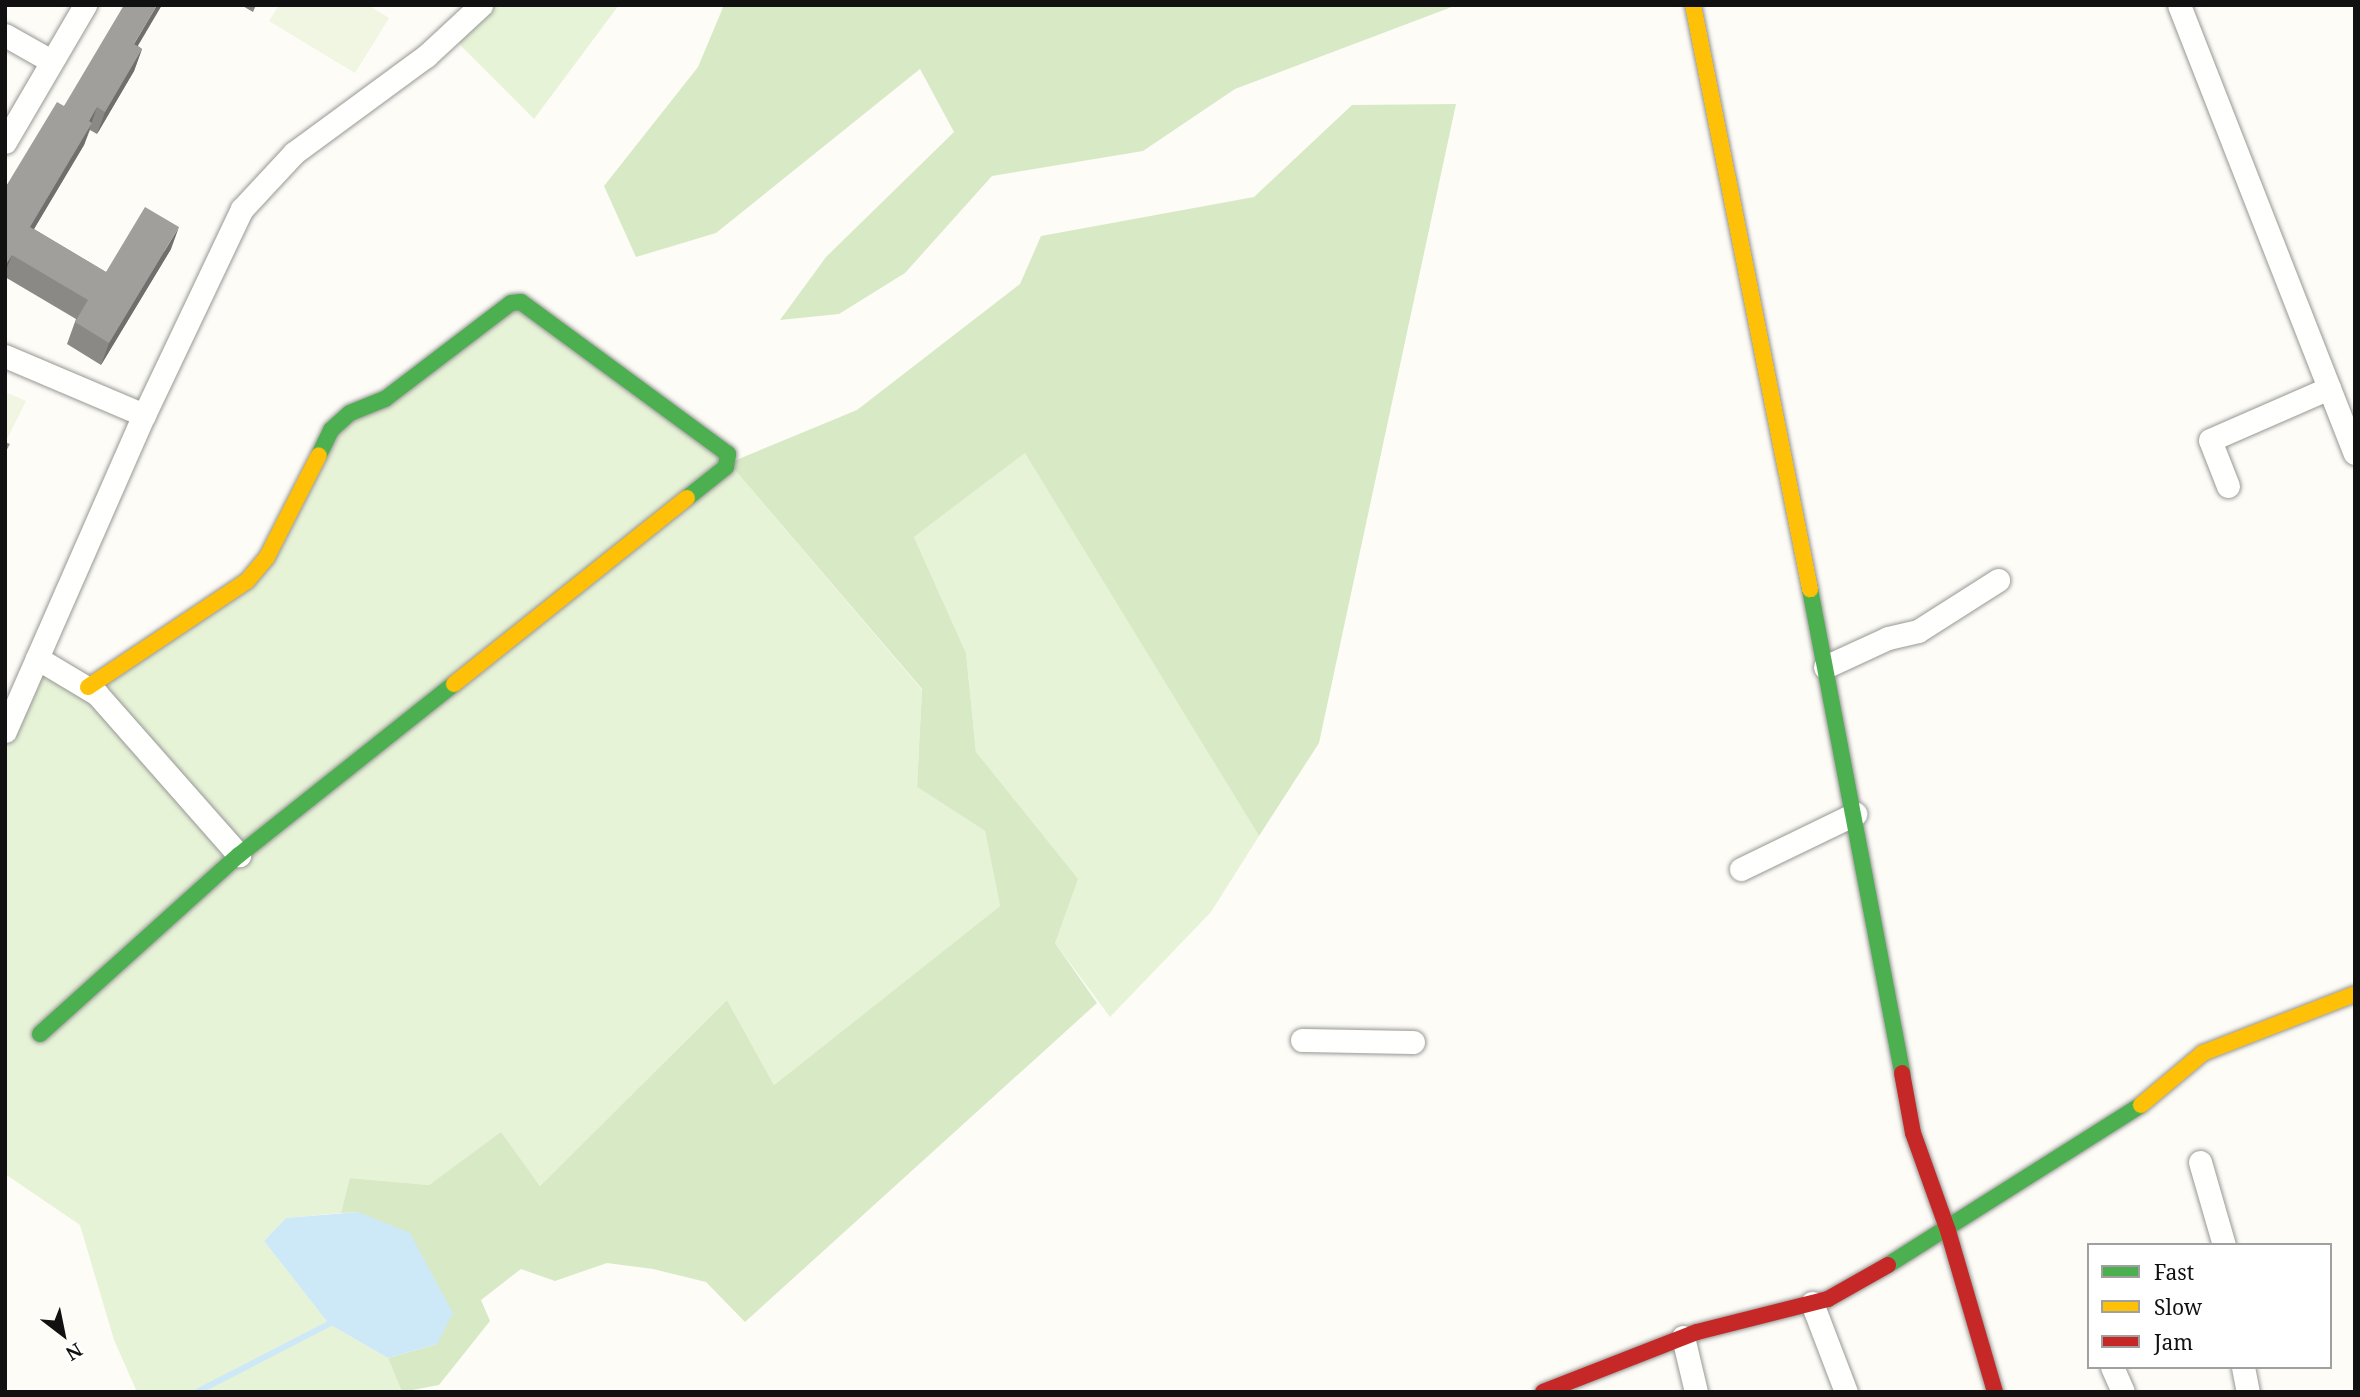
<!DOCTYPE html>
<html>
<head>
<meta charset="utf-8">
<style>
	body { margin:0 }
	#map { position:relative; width:2360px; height:1397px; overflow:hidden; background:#fdfcf7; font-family:"Noto Serif",serif }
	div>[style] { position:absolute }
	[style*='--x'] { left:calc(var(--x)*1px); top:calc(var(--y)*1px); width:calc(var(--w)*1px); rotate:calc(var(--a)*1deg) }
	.green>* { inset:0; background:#e7f3d7 }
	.forest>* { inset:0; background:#d8eac5 }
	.pitch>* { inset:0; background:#f0f6e1 }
	.water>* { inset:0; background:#cde8f7 }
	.stream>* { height:6px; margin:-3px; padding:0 3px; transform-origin:3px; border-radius:3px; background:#cde8f7 }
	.roads { filter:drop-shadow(0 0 2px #979795) drop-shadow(0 0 2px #979795) }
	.street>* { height:23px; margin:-11.5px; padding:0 11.5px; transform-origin:11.5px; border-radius:11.5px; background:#fffffe }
	.fast>* { height:16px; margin:-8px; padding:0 8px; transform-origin:8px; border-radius:8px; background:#4caf50 }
	.slow>* { height:16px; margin:-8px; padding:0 8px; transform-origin:8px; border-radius:8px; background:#ffc107 }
	.jam>* { height:16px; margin:-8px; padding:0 8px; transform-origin:8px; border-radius:8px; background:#c62828 }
	.wall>* { inset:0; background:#8a8986 }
	.shaded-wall>* { inset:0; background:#716f6d }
	.building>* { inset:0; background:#a19f9c }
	span { translate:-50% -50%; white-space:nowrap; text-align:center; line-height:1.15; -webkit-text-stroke:7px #fff; paint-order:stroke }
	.frame { position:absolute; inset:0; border:7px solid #111; pointer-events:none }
	.legend { position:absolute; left:2087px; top:1243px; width:245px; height:126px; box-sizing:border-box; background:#fff; border:2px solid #a0a0a0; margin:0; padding:9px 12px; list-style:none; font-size:21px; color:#111 }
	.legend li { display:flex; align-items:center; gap:14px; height:35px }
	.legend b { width:35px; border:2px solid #a0a0a0 }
	.north { position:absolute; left:28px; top:1299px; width:70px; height:70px; -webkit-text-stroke:5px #fff; paint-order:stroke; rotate:148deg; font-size:19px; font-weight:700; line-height:28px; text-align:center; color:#111 }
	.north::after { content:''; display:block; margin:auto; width:24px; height:32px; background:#111; clip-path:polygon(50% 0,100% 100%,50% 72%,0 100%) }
</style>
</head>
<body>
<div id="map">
	<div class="green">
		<i style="clip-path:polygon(478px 5px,619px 5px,534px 119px,461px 46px,453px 31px)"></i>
		<i style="clip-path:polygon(511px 303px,729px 463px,922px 690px,917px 787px,985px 831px,1000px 906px,774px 1085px,727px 1000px,540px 1186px,501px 1133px,429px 1185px,351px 1178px,341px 1213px,286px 1218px,264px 1241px,329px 1324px,388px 1358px,402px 1392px,137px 1392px,114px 1340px,80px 1225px,5px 1174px,5px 731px,37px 658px,88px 687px,257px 571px,341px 419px)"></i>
		<i style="clip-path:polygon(1026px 452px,1259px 836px,1211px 912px,1110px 1017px,1055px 943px,1007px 793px,976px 752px,966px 653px,914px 537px)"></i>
	</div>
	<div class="forest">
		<i style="clip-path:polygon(724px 5px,1457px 5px,1235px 89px,1143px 151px,992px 176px,905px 273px,839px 314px,780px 320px,826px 257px,954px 132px,920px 69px,716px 233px,636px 257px,604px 186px,698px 67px)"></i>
		<i style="clip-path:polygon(1456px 104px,1319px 743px,1259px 836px,1025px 453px,914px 537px,966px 653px,976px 752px,1078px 879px,1055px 943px,1097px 1003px,745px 1322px,706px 1282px,653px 1269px,607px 1263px,555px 1281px,521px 1269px,481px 1300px,490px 1321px,439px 1385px,402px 1392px,388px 1358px,437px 1344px,358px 1212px,341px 1213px,350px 1178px,429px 1185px,501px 1132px,540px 1186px,727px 1000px,774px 1085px,1000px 906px,985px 831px,917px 787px,922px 689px,729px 463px,857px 410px,1020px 284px,1041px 236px,1254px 197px,1352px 105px)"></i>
	</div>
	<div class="pitch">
		<i style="clip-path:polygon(279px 5px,368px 5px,389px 18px,355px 73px,269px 21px)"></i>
		<i style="clip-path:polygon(5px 392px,26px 401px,5px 443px)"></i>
	</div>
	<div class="water">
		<i style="clip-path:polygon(358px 1212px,410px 1233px,453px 1313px,437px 1344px,388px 1358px,329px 1324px,264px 1241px,286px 1218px)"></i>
	</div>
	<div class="stream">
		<i style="--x:197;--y:1392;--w:148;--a:-27.3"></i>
	</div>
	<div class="roads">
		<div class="street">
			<i style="--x:2179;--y:5;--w:481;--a:68.6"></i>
			<i style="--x:5;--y:35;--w:53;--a:29.5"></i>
			<i style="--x:5;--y:142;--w:159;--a:-59.7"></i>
			<i style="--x:5;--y:356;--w:151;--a:23"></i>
			<i style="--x:2228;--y:486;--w:49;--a:-111.4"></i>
			<i style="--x:2210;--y:440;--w:130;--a:-23.6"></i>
			<i style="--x:37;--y:658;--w:70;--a:31"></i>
			<i style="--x:97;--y:694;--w:215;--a:48.6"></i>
			<i style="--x:1825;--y:667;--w:69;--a:-24.7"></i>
			<i style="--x:1888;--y:638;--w:31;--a:-13"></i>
			<i style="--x:1918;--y:631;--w:95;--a:-32.5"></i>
			<i style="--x:5;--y:731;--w:345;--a:-66.3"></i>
			<i style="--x:144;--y:415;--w:228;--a:-64.6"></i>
			<i style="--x:242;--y:209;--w:76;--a:-47.1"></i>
			<i style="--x:294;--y:153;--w:164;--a:-36.3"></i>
			<i style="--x:426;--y:56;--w:75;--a:-42.8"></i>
			<i style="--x:1741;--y:869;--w:127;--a:-25.8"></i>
			<i style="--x:1302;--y:1040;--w:111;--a:1"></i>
			<i style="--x:2200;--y:1162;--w:86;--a:73.9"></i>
			<i style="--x:1812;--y:1303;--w:95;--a:69.1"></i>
			<i style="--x:1683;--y:1337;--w:57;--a:76.7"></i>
			<i style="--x:2112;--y:1367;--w:27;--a:66"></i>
			<i style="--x:2243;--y:1367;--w:25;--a:79"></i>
		</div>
		<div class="fast">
			<i style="--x:319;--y:455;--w:28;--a:-64"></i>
			<i style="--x:331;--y:430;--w:25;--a:-42"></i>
			<i style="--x:350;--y:413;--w:38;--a:-22"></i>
			<i style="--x:385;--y:399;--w:158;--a:-37.3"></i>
			<i style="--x:511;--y:303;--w:10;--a:-6"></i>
			<i style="--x:521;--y:302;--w:257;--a:36.3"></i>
			<i style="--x:728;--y:454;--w:13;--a:99"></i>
			<i style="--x:726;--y:467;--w:50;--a:141.5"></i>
			<i style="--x:1810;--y:589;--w:493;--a:79.2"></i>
			<i style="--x:40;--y:1034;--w:268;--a:-42"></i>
			<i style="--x:239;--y:855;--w:275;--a:-38.5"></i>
			<i style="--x:1888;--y:1265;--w:299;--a:-32.3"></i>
		</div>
		<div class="slow">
			<i style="--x:1693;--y:5;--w:596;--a:78.67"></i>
			<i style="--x:454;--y:684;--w:298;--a:-38.6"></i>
			<i style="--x:88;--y:687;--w:191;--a:-33.7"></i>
			<i style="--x:247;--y:581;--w:31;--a:-50"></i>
			<i style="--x:267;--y:557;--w:114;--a:-63"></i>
			<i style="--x:2141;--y:1105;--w:81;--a:-40"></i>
			<i style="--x:2203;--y:1053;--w:163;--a:-21.2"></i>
		</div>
		<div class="jam">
			<i style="--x:1902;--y:1073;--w:61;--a:79.6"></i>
			<i style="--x:1913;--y:1133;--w:104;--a:70.3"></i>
			<i style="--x:1948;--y:1231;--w:168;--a:73.7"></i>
			<i style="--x:1543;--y:1392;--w:165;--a:-21.3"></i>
			<i style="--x:1697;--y:1332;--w:135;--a:-14.1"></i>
			<i style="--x:1828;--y:1299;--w:69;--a:-29.5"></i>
		</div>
	</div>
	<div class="wall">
		<i style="clip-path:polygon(241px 5px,256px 5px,253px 12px)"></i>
		<i style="clip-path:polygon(138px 46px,142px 49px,134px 71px,97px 134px,90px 130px,84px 145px,34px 229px,106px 272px,171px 249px,101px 365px,67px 344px,76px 319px,5px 277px,5px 188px,64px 106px)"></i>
	</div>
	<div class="shaded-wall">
		<i style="clip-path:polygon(157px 5px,162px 5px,126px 66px,134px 44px)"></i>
		<i style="clip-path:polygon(142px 49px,134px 71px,97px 134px,105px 112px)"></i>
		<i style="clip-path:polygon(97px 107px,84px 145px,22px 249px,30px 227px)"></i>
		<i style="clip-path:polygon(179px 227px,171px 249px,101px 365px,109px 343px)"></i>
		<i style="clip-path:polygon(12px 255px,5px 273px,5px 266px)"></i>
	</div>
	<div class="building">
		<i style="clip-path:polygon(124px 5px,157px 5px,134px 44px,142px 49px,105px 112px,97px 107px,89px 121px,92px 123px,30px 227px,106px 272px,145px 207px,179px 227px,109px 343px,75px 322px,88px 300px,12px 255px,5px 266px,5px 188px,57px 102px,64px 106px)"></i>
		<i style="clip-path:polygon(5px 442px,10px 444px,5px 453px)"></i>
	</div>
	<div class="frame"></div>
	<ul class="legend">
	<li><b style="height:9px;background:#4caf50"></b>Fast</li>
	<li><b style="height:9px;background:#ffc107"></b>Slow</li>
	<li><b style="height:9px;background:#c62828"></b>Jam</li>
	</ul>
	<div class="north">N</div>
</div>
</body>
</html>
